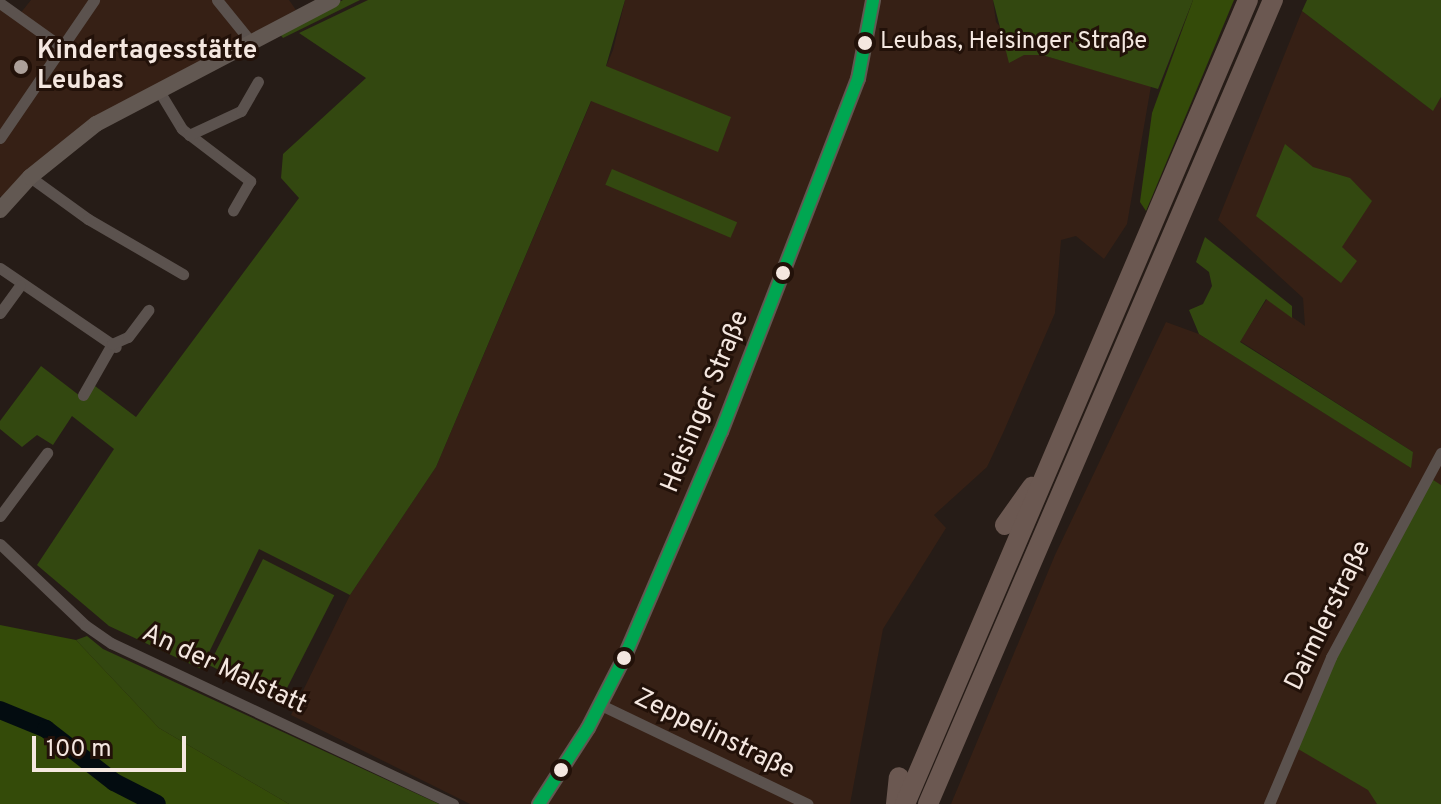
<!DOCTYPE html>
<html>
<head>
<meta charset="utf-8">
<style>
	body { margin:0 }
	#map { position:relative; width:1441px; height:804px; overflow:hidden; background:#261c17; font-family:Overpass,sans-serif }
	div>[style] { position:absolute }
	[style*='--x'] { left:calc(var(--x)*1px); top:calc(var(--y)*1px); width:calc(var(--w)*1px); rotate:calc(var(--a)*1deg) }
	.built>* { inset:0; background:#362015 }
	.green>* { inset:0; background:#334810; transform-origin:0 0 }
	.forest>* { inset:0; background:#344b09 }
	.river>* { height:18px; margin:-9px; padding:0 9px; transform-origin:9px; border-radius:9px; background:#030c10 }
	.street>* { height:11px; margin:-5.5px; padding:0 5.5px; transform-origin:5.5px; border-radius:5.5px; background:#5b524e }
	.secondary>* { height:16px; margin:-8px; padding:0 8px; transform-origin:8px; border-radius:8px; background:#625852 }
	.highway>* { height:20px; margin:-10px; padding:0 10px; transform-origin:10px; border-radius:10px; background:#6b5851 }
	.bus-1>* { height:12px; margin:-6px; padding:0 6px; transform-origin:6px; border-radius:6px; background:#00a651 }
	.dots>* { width:22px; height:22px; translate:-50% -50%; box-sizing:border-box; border:4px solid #221109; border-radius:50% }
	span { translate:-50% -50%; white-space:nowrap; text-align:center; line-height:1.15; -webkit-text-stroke:6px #221109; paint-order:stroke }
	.bus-label { font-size:24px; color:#f4e7e0 }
	.left { translate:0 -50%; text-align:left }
	.poi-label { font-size:26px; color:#f4e7e0; font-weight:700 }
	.street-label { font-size:26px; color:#f4e7e0 }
	.scale { position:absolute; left:32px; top:736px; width:154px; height:36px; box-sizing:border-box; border:4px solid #f4e7e0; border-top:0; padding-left:10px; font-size:24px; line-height:28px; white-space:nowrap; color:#f4e7e0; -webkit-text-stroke:6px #221109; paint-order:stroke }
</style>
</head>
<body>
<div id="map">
	<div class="built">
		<i style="clip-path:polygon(31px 0,289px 0,296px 10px,94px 118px,4px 199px,0 196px,0 6px,19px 15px)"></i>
		<i style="clip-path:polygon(625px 0,993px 0,996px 22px,1024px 55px,1042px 55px,1151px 86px,1127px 224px,1104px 259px,1076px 236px,1061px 240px,1055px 313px,1003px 433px,987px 467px,934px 515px,946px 528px,883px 629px,850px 804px,470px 804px,291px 715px,350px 595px,436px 467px,613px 50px)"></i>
		<i style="clip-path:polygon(1302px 11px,1432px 110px,1441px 97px,1441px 804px,951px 804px,1055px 555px,1166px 322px,1199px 334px,1410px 467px,1413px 452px,1240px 341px,1267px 299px,1305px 326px,1303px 298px,1218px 220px)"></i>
	</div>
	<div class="green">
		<i style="clip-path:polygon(343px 0,360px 0,283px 38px,279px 33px)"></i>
		<i style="clip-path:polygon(368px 0,625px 0,606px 66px,731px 117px,718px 152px,591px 101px,436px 467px,350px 595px,259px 549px,201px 669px,109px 626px,37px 565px,114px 449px,72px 416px,53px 445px,37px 435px,22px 447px,0 429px,0 421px,41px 366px,84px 399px,95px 386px,136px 417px,299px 198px,281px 178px,283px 154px,366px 78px,299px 33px)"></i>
		<i style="clip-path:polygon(993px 0,1193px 0,1158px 89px,1042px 55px,1024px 55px,1009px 63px)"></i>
		<i style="clip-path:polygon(1307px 0,1441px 0,1441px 97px,1433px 111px,1302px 11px)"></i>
		<i style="clip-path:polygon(1285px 144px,1313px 167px,1350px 178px,1372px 201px,1342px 247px,1357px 261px,1341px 283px,1256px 216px)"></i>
		<i style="left:612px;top:169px;width:136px;height:17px;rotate:23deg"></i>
		<i style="clip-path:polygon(1205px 237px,1292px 306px,1292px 318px,1266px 299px,1240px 342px,1413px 452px,1411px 468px,1199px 334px,1189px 310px,1203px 304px,1212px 286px,1209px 272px,1196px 262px)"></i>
		<i style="clip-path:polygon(1427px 476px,1441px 485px,1441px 804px,1377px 804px,1368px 790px,1293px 746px)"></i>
		<i style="left:263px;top:559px;width:80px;height:119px;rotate:27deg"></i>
		<i style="clip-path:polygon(87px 636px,103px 649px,439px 804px,289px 804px,159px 728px,76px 640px)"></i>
	</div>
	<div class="forest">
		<i style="clip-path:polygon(1193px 0,1234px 0,1146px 211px,1140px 202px,1152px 113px)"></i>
		<i style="clip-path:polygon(0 625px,76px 640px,159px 728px,289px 804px,0 804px)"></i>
	</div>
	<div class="river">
		<i style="--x:0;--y:710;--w:50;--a:22.4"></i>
		<i style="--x:46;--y:729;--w:86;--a:37.9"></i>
		<i style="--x:114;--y:782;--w:48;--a:27.1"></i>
	</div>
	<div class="street">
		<i style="--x:217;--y:0;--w:55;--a:50.9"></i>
		<i style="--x:0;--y:3;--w:74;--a:35.6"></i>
		<i style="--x:159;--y:91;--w:44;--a:58.8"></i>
		<i style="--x:182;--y:129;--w:86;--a:37.4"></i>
		<i style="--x:250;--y:181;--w:34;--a:120"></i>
		<i style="--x:189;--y:135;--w:57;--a:-24.8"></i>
		<i style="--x:241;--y:111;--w:34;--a:-60"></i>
		<i style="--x:0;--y:138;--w:167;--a:-55.7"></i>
		<i style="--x:30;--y:177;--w:72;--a:35.9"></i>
		<i style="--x:88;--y:219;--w:110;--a:30.1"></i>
		<i style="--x:0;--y:268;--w:140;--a:34.3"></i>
		<i style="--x:0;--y:313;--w:34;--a:-54"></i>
		<i style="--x:83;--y:395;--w:59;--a:-60.4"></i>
		<i style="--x:112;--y:344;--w:17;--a:-24"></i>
		<i style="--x:128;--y:337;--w:34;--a:-53"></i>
		<i style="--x:0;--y:516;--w:79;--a:-53.3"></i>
		<i style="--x:0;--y:544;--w:117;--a:43.6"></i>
		<i style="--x:85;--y:625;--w:32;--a:35"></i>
		<i style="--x:111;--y:643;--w:378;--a:25.2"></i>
		<i style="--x:601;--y:705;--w:229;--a:25.6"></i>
		<i style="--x:1269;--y:804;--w:160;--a:-67.1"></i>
		<i style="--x:1331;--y:657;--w:232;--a:-61.7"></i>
	</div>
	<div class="secondary">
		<i style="--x:0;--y:210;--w:45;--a:-47.7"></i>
		<i style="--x:30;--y:177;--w:85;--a:-38.8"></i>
		<i style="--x:96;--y:124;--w:267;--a:-27.7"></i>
		<i style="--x:539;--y:804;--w:90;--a:-57.2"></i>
		<i style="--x:588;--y:728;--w:79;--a:-62.8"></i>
		<i style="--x:624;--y:658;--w:246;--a:-66.8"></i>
		<i style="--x:721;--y:432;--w:379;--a:-68.8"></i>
		<i style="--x:858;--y:79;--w:80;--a:-79.2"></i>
	</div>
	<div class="highway">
		<i style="--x:1005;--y:525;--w:47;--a:-54.6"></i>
		<i style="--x:896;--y:804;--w:27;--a:-84"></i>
		<i style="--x:905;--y:804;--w:874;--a:-66.9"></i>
		<i style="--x:928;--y:804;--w:875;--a:-66.78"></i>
	</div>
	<div class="bus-1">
		<i style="--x:539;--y:804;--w:90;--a:-57.2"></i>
		<i style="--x:588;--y:728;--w:79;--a:-62.8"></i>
		<i style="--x:624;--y:658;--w:246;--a:-66.8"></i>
		<i style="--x:721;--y:432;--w:379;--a:-68.8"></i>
		<i style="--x:858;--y:79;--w:80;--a:-79.2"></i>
	</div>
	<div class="dots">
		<i style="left:865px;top:43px;background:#f4e7e0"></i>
		<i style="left:21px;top:67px;background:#aca09a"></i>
		<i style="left:783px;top:273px;background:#f4e7e0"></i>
		<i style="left:624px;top:658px;background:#f4e7e0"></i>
		<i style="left:561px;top:770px;background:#f4e7e0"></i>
	</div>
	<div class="bus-label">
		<span class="left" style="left:880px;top:43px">Leubas, Heisinger Straße</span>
	</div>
	<div class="poi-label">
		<span class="left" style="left:37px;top:67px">Kindertagesstätte<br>Leubas</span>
	</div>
	<div class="street-label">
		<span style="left:706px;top:402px;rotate:-68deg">Heisinger Straße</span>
		<span style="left:1329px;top:616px;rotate:-64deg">Daimlerstraße</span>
		<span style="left:224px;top:670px;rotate:25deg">An der Malstatt</span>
		<span style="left:714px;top:735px;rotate:26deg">Zeppelinstraße</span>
	</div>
	<div class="scale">100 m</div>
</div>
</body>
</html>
